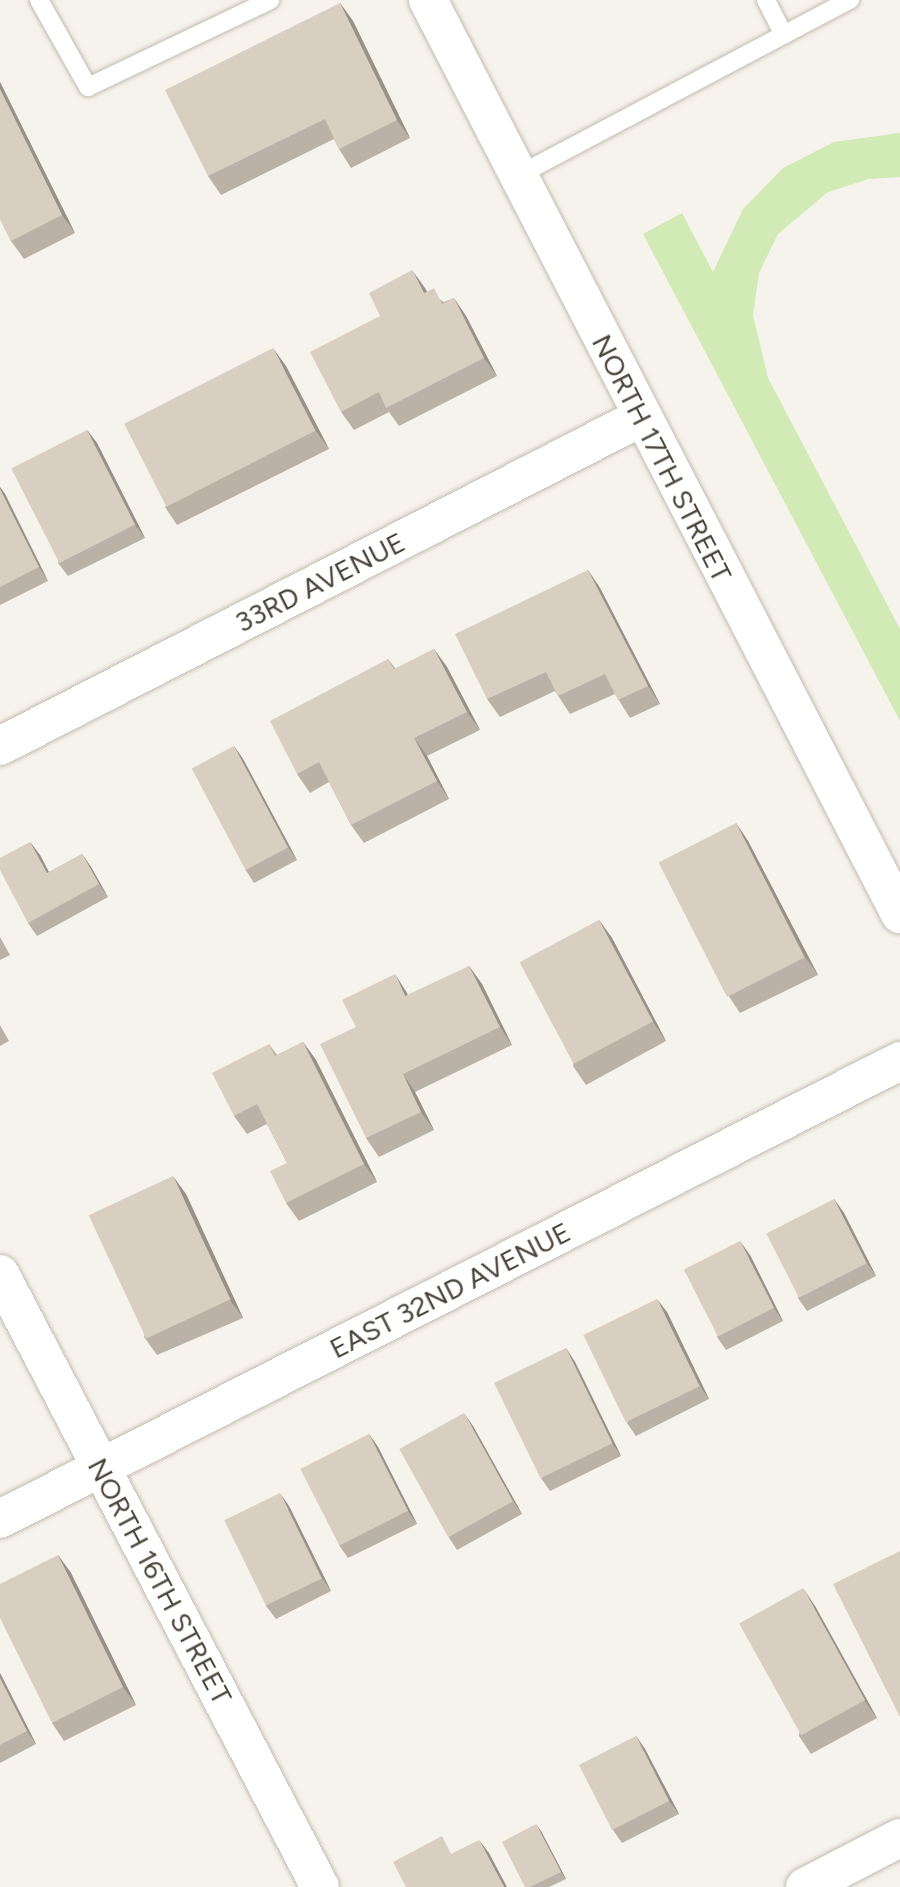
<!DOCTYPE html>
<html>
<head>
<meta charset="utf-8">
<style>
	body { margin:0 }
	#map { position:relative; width:900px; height:1887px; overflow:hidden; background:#f6f3ec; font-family:Figtree,sans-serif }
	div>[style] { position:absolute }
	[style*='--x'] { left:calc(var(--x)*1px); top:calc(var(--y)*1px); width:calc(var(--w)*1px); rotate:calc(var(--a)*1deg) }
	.green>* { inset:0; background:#d2eab5 }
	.roads { filter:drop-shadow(0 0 2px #c2bbae) drop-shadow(0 0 2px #c2bbae) }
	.lane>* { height:18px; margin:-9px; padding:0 9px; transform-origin:9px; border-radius:9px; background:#fff }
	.street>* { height:38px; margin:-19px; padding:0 19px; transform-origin:19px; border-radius:19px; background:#fff }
	.wall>* { inset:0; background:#bab2a6 }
	.shaded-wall>* { inset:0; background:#979187 }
	.building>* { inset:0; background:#d8cfc1; transform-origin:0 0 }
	span { translate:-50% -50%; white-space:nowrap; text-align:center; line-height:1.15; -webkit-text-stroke:7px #fff; paint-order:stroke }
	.street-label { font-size:28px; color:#4b4439 }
</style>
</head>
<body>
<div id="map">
	<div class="green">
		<i style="clip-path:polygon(900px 133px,900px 177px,869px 179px,828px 192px,778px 234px,759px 273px,753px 315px,768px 378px,900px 629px,900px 721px,643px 234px,682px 213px,713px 272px,743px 209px,783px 168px,834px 142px)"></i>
	</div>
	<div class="roads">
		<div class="lane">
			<i style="--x:39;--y:0;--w:100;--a:60.6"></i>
			<i style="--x:88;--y:87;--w:202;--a:-25.5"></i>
			<i style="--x:766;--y:0;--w:39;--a:63"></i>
			<i style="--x:517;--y:176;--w:377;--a:-27.9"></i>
		</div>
		<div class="street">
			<i style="--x:428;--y:0;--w:1029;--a:62.69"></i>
			<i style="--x:0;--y:746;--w:719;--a:-27.14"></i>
			<i style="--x:0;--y:1274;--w:691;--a:62.43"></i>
			<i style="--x:0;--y:1519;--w:1010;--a:-26.97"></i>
			<i style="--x:805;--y:1887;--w:107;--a:-27.3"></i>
		</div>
	</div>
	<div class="wall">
		<i style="clip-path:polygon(340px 3px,353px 21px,410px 138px,351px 168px,339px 149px,334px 139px,221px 195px,208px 176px)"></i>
		<i style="clip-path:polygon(0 82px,75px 233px,24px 259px,11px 241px,0 219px)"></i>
		<i style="clip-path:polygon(425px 288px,427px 292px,444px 302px,454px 298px,466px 316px,497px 376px,399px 426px,389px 412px,354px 430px,341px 412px,380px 316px)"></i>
		<i style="clip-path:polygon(286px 366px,329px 449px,177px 525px,165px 507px)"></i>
		<i style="clip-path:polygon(87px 430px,97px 443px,145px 538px,68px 576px,58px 563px)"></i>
		<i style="clip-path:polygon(0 487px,5px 494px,48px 581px,0 605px)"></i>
		<i style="clip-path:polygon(588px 570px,600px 588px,660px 704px,630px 718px,615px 694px,570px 714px,555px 691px,500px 717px,487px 699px)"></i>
		<i style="clip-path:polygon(434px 649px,447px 667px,480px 730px,427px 756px,449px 799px,364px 843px,351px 825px,329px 782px,310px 793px,297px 774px,388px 659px,396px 669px)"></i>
		<i style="clip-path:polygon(234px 746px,243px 759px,297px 860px,254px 883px,245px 869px)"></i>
		<i style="clip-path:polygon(736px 823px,748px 841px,818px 975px,740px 1013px,728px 995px)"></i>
		<i style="clip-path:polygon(30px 842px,40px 855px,49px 872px,82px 854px,91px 867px,108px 897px,37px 936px,28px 923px)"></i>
		<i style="clip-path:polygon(599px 920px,612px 938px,666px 1041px,586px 1085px,573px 1066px)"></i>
		<i style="clip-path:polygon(0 937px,10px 955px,0 960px)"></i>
		<i style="clip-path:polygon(469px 966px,482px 984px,512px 1045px,415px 1092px,434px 1130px,379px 1157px,366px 1138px,356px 1027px)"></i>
		<i style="clip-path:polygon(0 1025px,9px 1041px,0 1046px)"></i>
		<i style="clip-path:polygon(303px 1042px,316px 1060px,377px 1182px,299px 1221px,286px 1203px,287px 1163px,267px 1124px,247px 1134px,234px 1116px,269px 1044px,277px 1055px)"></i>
		<i style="clip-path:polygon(186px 1194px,243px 1318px,157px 1355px,144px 1337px)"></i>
		<i style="clip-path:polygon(834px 1199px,844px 1213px,876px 1276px,807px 1311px,798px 1298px)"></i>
		<i style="clip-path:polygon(750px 1255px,783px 1321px,726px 1350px,717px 1337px)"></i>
		<i style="clip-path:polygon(667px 1312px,709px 1399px,636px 1436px,627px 1423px)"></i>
		<i style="clip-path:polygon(566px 1348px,575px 1362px,621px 1456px,550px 1491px,541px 1478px)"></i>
		<i style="clip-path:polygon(473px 1426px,522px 1514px,457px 1550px,448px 1536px)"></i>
		<i style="clip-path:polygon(369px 1434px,378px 1447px,417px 1524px,348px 1558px,339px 1545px)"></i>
		<i style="clip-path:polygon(289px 1506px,331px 1591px,276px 1619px,266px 1606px)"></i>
		<i style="clip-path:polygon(58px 1555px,71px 1573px,136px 1705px,64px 1741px,52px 1723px)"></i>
		<i style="clip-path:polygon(815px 1606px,877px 1718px,811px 1754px,799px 1736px)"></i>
		<i style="clip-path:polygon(0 1673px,36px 1744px,0 1763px)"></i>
		<i style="clip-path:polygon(636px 1736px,645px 1749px,679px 1814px,622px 1843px,613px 1830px)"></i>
		<i style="clip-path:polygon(541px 1831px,566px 1879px,549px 1887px,525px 1887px)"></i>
	</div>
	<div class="shaded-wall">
		<i style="clip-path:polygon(340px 3px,353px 21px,410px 138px,397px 120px)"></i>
		<i style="clip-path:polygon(0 82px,75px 233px,62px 215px,0 89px)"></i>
		<i style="clip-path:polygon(412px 270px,425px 288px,437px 311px,424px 293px)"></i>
		<i style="clip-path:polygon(454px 298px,466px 316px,497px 376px,484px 358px)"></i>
		<i style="clip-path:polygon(273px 348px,286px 366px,329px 449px,316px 431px)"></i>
		<i style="clip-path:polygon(87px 430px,97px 443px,145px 538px,135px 525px)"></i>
		<i style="clip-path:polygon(0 487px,5px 494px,48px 581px,39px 567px,0 489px)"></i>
		<i style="clip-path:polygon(588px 570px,600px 588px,660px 704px,648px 686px)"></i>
		<i style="clip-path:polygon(434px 649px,447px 667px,480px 730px,467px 712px)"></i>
		<i style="clip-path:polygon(414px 738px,427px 756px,449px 799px,437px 781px)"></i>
		<i style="clip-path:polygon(234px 746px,243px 759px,297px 860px,288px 847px)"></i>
		<i style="clip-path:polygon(736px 823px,748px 841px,818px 975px,805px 957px)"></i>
		<i style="clip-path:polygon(30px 842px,40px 855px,56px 886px,47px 873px)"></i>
		<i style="clip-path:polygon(82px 854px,91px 867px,108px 897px,99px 884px)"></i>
		<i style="clip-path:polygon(599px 920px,612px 938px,666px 1041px,653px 1022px)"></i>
		<i style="clip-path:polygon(469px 966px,482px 984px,512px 1045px,500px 1027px)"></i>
		<i style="clip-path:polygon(395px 974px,407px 993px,418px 1014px,405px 996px)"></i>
		<i style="clip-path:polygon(303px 1042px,316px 1060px,377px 1182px,364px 1164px)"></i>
		<i style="clip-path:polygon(403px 1074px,415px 1092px,434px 1130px,421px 1112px)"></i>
		<i style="clip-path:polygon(173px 1176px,186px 1194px,243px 1318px,230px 1300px)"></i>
		<i style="clip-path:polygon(834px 1199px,844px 1213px,876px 1276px,867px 1263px)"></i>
		<i style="clip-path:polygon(740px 1241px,750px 1255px,783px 1321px,774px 1308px)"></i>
		<i style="clip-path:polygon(657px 1299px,667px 1312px,709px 1399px,700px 1386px)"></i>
		<i style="clip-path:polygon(566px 1348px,575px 1362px,621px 1456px,612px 1443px)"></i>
		<i style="clip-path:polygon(464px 1413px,473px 1426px,522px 1514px,513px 1501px)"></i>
		<i style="clip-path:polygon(369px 1434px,378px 1447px,417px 1524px,408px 1511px)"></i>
		<i style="clip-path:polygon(280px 1493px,289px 1506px,331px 1591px,322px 1578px)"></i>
		<i style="clip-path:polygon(58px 1555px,71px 1573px,136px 1705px,123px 1687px)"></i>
		<i style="clip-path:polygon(803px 1588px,815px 1606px,877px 1718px,864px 1700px)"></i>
		<i style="clip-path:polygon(0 1673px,36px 1744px,27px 1731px,0 1678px)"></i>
		<i style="clip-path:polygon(636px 1736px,645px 1749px,679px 1814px,669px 1801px)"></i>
		<i style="clip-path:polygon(536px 1824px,541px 1831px,566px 1879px,561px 1872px)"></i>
		<i style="clip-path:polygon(479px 1840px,489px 1853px,507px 1887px,504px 1887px)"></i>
	</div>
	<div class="building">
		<i style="clip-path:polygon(340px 3px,397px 120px,339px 149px,325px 119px,208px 176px,165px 90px)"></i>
		<i style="clip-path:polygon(0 89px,62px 215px,11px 241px,0 219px)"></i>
		<i style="clip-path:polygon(412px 270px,424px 293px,434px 288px,442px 304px,454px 298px,484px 358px,386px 408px,379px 392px,341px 412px,310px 352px,380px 316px,369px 293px)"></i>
		<i style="left:273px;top:348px;width:93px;height:167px;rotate:63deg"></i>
		<i style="left:87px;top:430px;width:106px;height:85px;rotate:63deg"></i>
		<i style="clip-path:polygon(0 489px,39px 567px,0 587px)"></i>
		<i style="clip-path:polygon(588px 570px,648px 686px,618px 700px,605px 674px,558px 696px,546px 672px,487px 699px,455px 634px)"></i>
		<i style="clip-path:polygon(434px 649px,467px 712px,414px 738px,437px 781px,351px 825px,319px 762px,297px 774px,270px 721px,388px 659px,394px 669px)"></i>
		<i style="left:234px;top:746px;width:115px;height:48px;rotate:62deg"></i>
		<i style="left:736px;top:823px;width:151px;height:87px;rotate:63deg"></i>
		<i style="clip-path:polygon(30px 842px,47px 873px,82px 854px,99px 884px,28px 923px,0 870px,0 858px)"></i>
		<i style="left:599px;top:920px;width:115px;height:90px;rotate:62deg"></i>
		<i style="clip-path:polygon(469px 966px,500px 1027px,403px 1074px,421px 1112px,366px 1138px,320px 1044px,356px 1027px,342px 1000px,395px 974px,405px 996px)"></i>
		<i style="clip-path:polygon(303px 1042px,364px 1164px,286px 1203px,270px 1171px,287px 1163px,257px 1104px,234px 1116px,212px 1073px,269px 1044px,275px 1056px)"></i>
		<i style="left:173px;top:1176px;width:136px;height:93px;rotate:65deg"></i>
		<i style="left:834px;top:1199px;width:72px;height:76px;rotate:63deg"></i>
		<i style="left:740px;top:1241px;width:75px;height:63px;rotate:63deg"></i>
		<i style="left:657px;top:1299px;width:97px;height:82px;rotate:64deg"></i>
		<i style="left:566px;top:1348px;width:106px;height:80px;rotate:64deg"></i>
		<i style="left:464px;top:1413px;width:101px;height:74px;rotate:61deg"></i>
		<i style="left:369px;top:1434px;width:86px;height:77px;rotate:63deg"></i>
		<i style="left:280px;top:1493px;width:95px;height:62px;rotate:64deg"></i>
		<i style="clip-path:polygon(900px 1551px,900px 1717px,833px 1584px)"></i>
		<i style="clip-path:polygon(58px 1555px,123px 1687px,52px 1723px,0 1618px,0 1584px)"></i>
		<i style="left:803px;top:1588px;width:128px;height:73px;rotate:61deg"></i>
		<i style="clip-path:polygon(0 1678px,27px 1731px,0 1745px)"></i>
		<i style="left:636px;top:1736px;width:73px;height:64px;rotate:63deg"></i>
		<i style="clip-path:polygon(536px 1824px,561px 1872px,530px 1887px,525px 1887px,502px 1842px)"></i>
		<i style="clip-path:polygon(442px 1836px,451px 1854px,479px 1840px,504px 1887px,406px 1887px,393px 1862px)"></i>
	</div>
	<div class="street-label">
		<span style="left:662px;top:458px;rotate:63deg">NORTH 17TH STREET</span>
		<span style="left:320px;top:582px;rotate:-27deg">33RD AVENUE</span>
		<span style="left:450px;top:1290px;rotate:-27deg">EAST 32ND AVENUE</span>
		<span style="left:160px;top:1581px;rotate:62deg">NORTH 16TH STREET</span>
	</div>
</div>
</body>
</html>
